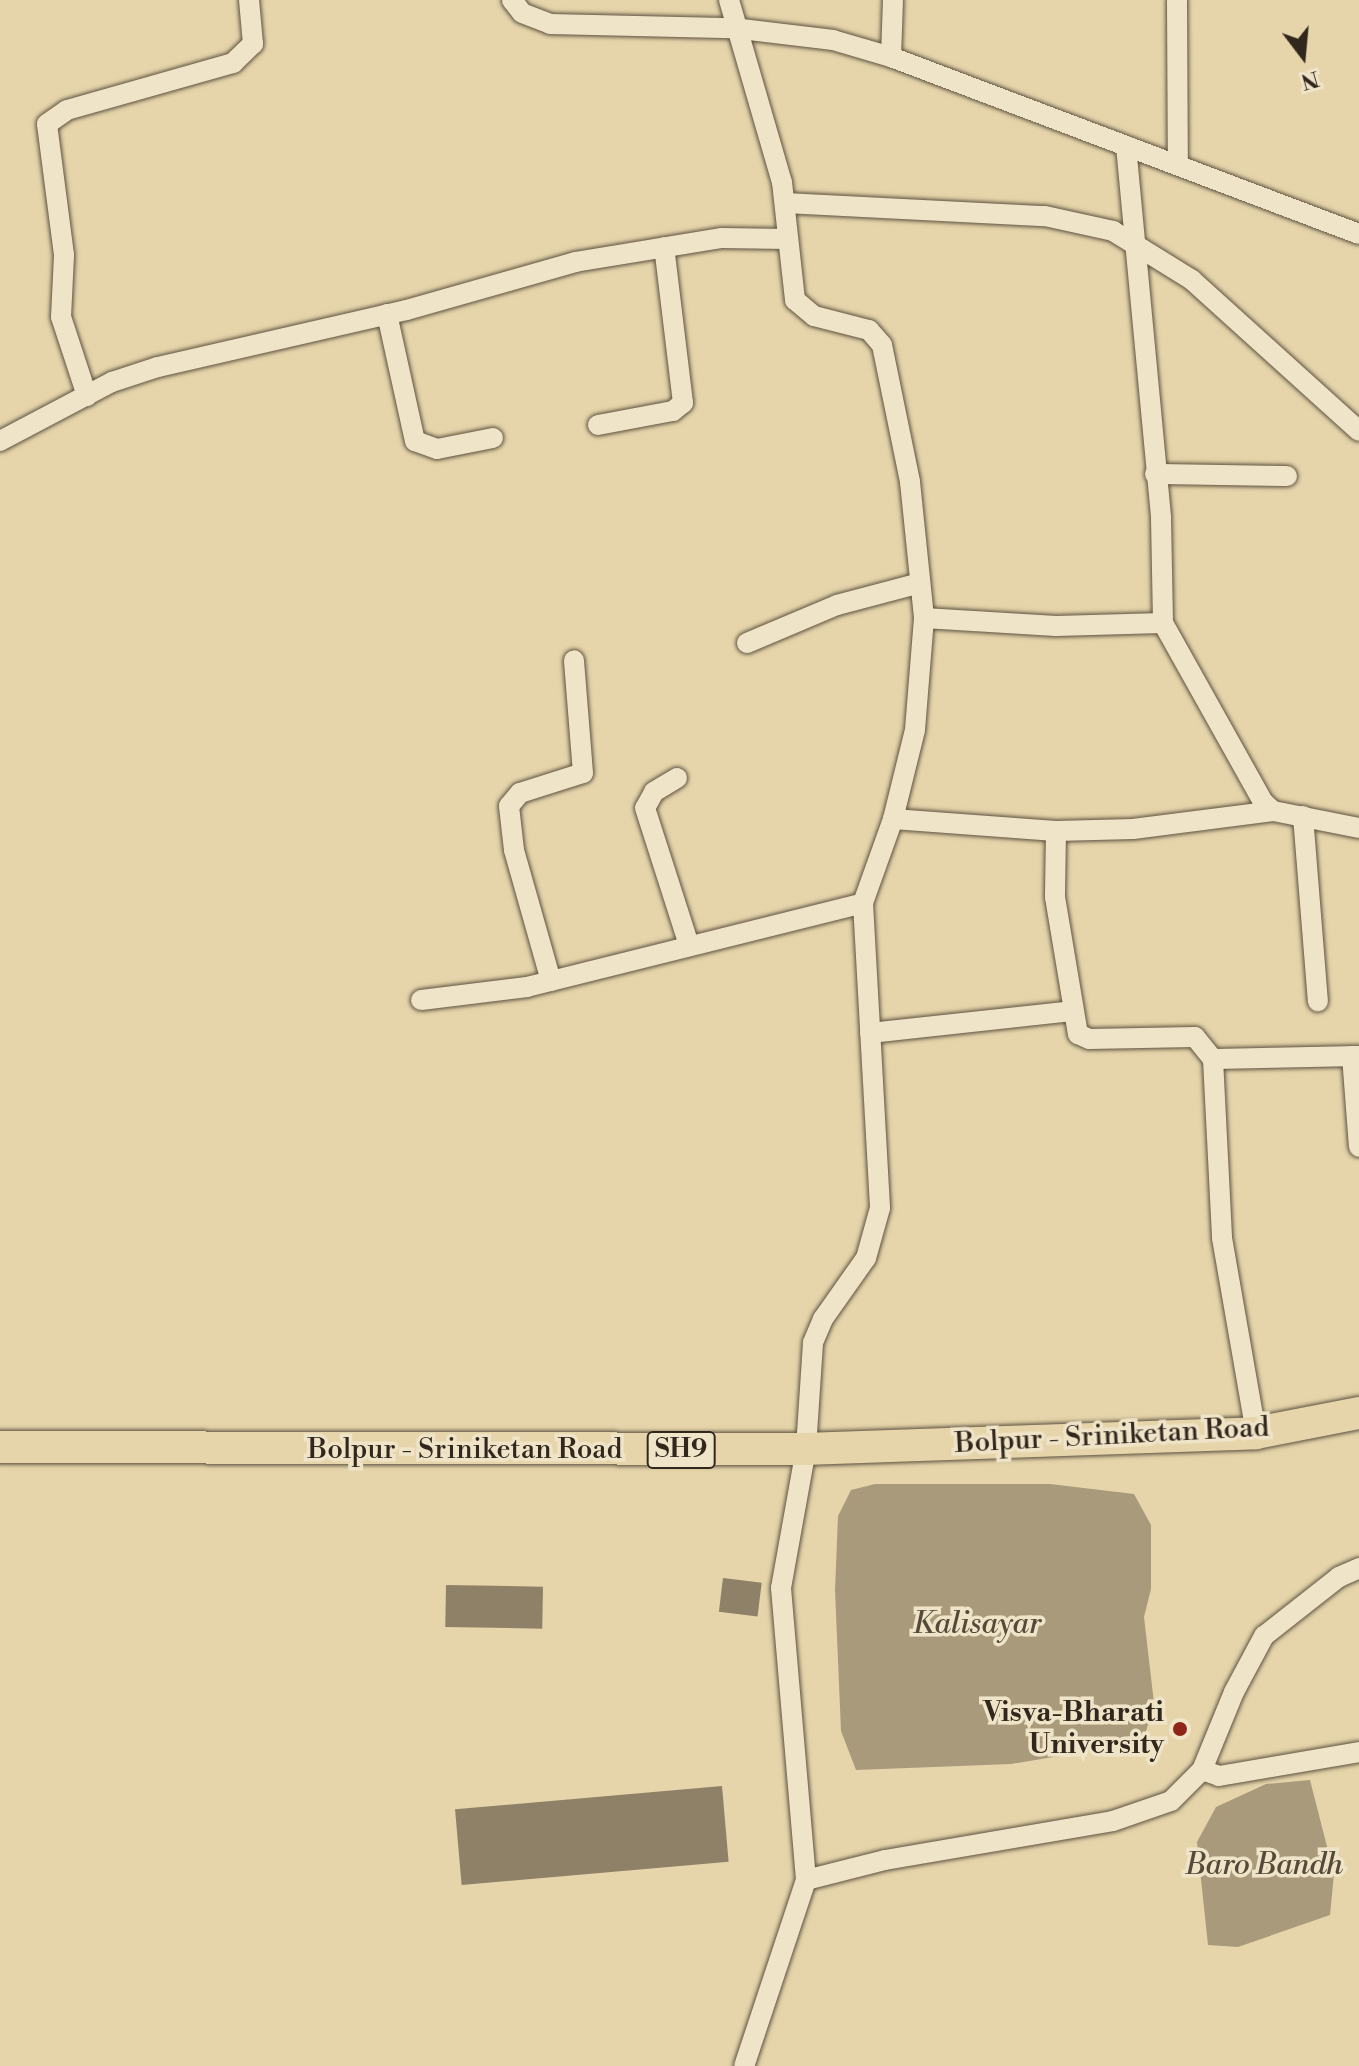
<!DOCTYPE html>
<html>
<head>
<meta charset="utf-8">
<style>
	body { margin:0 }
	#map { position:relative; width:1359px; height:2066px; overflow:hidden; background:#e6d5ab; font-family:"Libre Bodoni",serif }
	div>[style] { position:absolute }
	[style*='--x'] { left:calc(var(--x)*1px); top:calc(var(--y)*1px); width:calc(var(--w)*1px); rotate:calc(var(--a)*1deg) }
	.water>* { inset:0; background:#a89a7b }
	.building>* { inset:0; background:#8f8167; transform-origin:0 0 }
	.roads { filter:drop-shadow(0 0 2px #5e5240) drop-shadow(0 0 2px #5e5240) }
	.street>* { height:20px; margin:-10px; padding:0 10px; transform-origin:10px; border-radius:10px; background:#efe4c8 }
	.primary>* { height:32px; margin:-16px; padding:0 16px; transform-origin:16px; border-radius:16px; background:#e6d5ab }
	.dots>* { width:22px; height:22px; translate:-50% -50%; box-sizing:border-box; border:4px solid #efe4c8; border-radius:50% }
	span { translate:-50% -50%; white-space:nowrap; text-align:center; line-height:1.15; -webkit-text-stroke:7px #efe4c8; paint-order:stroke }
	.shield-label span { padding:2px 6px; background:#efe4c8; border:2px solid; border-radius:6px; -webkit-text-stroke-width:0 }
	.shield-label { font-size:26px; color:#31271d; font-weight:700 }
	.street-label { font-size:28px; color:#31271d }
	.poi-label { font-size:28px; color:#31271d; font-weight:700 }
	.right { translate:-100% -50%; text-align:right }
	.water-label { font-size:30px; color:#554a39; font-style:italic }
	.north { position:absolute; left:1263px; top:16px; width:80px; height:80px; -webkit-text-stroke:6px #efe4c8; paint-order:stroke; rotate:164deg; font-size:22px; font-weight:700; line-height:32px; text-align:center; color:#31271d }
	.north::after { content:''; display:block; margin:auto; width:28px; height:36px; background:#31271d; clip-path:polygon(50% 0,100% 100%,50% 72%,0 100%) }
</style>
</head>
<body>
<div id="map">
	<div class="water">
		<i style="clip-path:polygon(875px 1484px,1050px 1484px,1134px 1494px,1151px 1525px,1151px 1589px,1144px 1617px,1154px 1703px,1143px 1742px,1011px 1764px,856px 1770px,841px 1731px,835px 1590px,838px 1516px,851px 1490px)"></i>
		<i style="clip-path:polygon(1310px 1780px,1334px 1874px,1330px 1915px,1238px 1947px,1208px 1945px,1197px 1842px,1216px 1807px,1266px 1784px)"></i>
	</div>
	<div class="building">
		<i style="left:723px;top:1578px;width:39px;height:34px;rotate:7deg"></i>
		<i style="left:446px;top:1585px;width:97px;height:42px;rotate:1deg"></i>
		<i style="left:722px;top:1786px;width:76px;height:268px;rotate:85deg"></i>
	</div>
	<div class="roads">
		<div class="street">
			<i style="--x:512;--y:0;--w:16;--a:52"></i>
			<i style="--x:522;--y:13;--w:30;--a:21"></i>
			<i style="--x:550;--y:24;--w:183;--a:1.3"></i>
			<i style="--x:733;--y:28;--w:101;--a:6.8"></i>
			<i style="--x:833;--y:40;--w:60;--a:16.3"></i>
			<i style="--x:891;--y:57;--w:500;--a:20.72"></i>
			<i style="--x:729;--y:0;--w:190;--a:73.8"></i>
			<i style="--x:782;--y:182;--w:119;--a:83.7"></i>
			<i style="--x:795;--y:300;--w:25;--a:40"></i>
			<i style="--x:814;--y:316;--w:57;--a:14.3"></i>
			<i style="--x:869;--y:330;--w:20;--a:49"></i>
			<i style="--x:882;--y:345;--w:140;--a:78.4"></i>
			<i style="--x:910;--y:482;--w:137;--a:84.1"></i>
			<i style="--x:924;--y:618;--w:112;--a:94.6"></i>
			<i style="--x:915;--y:730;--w:92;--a:103.9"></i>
			<i style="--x:893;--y:819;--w:89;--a:109.7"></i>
			<i style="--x:863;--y:903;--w:305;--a:86.8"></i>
			<i style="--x:880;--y:1208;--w:52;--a:105.6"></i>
			<i style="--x:866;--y:1258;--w:75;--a:125.2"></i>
			<i style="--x:823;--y:1319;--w:26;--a:113"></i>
			<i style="--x:813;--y:1343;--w:106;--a:93.8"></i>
			<i style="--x:806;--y:1449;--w:141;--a:100.2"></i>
			<i style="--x:781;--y:1588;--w:293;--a:85.1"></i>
			<i style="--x:806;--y:1880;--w:196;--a:108.4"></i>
			<i style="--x:1177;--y:0;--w:165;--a:89.7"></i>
			<i style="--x:891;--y:57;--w:57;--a:-88"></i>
			<i style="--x:1126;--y:146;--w:374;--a:84.6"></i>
			<i style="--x:1161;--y:518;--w:105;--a:88.9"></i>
			<i style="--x:1163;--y:623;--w:205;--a:60.8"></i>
			<i style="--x:1263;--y:802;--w:13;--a:42"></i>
			<i style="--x:1273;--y:811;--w:88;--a:11.2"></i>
			<i style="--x:785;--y:203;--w:260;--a:2.9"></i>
			<i style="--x:1045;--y:216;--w:70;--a:12.4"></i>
			<i style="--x:1113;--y:231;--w:93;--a:31.8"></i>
			<i style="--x:1192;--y:280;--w:225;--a:42.1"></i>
			<i style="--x:387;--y:314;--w:130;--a:77.6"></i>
			<i style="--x:415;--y:441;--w:23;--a:20"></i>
			<i style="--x:437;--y:449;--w:57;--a:-11.1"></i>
			<i style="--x:87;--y:396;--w:83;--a:-108.2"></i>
			<i style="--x:61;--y:317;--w:62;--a:-87.2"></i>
			<i style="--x:64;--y:255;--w:132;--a:-97.4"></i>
			<i style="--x:47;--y:124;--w:24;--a:-35"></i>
			<i style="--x:67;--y:110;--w:173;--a:-15.8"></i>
			<i style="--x:233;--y:63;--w:28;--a:-44"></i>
			<i style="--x:253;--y:44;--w:44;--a:-95.2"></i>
			<i style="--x:598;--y:425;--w:76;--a:-10.6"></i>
			<i style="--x:673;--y:411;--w:13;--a:-39"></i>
			<i style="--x:683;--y:403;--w:157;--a:-96.9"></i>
			<i style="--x:0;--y:441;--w:127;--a:-27.8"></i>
			<i style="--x:112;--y:382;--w:48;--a:-18.1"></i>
			<i style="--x:158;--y:367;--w:255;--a:-12.9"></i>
			<i style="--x:407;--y:310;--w:175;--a:-15.9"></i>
			<i style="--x:575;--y:262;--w:149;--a:-9.3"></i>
			<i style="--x:722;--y:238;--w:65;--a:0.9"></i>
			<i style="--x:1155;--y:474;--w:132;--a:0.9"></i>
			<i style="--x:924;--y:618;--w:132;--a:3.5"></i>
			<i style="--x:1056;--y:626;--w:107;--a:-1.6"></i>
			<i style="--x:747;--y:643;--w:98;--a:-22.9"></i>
			<i style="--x:837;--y:605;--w:86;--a:-14.8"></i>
			<i style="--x:677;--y:778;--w:27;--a:149"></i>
			<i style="--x:654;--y:792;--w:18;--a:119"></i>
			<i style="--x:645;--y:808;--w:144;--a:72.2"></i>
			<i style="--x:1303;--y:816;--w:186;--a:85.4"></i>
			<i style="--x:893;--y:819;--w:163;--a:4.2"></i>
			<i style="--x:1056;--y:831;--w:77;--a:-1.5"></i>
			<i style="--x:1133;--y:829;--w:141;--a:-7.3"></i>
			<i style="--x:1056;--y:831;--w:66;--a:90.9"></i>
			<i style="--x:1055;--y:897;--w:139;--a:80.5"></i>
			<i style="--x:1078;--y:1034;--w:12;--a:24"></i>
			<i style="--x:1089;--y:1039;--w:106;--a:-1.1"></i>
			<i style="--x:1195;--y:1037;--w:28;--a:51"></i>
			<i style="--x:1213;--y:1059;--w:179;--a:87.1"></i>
			<i style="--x:1222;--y:1238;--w:198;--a:80.1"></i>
			<i style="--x:551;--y:981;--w:136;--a:-105.8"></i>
			<i style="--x:514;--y:850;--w:44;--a:-96.5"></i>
			<i style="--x:509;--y:806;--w:17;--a:-50"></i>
			<i style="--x:520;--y:793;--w:66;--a:-17.6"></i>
			<i style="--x:583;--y:773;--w:113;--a:-94.6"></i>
			<i style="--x:421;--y:1000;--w:107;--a:-7"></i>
			<i style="--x:527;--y:987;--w:346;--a:-14"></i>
			<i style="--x:870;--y:1033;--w:203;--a:-6.2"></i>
			<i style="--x:1352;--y:1056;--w:91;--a:85.6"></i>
			<i style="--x:1213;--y:1059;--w:146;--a:-1.2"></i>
			<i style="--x:1202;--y:1770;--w:18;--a:19"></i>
			<i style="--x:1219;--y:1776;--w:142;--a:-9.7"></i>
			<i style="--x:806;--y:1880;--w:81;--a:-14.2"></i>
			<i style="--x:885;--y:1860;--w:231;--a:-9.7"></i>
			<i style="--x:1113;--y:1821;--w:61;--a:-19"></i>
			<i style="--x:1171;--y:1801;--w:44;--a:-45"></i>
			<i style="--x:1202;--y:1770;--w:84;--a:-67.7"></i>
			<i style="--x:1234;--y:1692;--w:64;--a:-61.8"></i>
			<i style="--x:1264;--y:1636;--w:95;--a:-38.2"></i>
			<i style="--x:1339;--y:1577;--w:22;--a:-24"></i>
		</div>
		<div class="primary">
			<i style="--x:0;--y:1447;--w:806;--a:0.14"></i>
			<i style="--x:806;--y:1449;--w:450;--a:-2"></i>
			<i style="--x:1256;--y:1433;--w:105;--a:-11"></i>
		</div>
	</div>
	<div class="dots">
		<i style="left:1180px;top:1729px;background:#8f2418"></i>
	</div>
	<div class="shield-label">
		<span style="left:681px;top:1450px">SH9</span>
	</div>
	<div class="street-label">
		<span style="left:1112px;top:1436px;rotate:-3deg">Bolpur - Sriniketan Road</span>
		<span style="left:465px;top:1450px">Bolpur - Sriniketan Road</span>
	</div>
	<div class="poi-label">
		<span class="right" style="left:1164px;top:1729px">Visva-Bharati<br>University</span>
	</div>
	<div class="water-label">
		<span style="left:977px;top:1624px">Kalisayar</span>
		<span style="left:1264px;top:1865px">Baro Bandh</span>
	</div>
	<div class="north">N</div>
</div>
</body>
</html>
